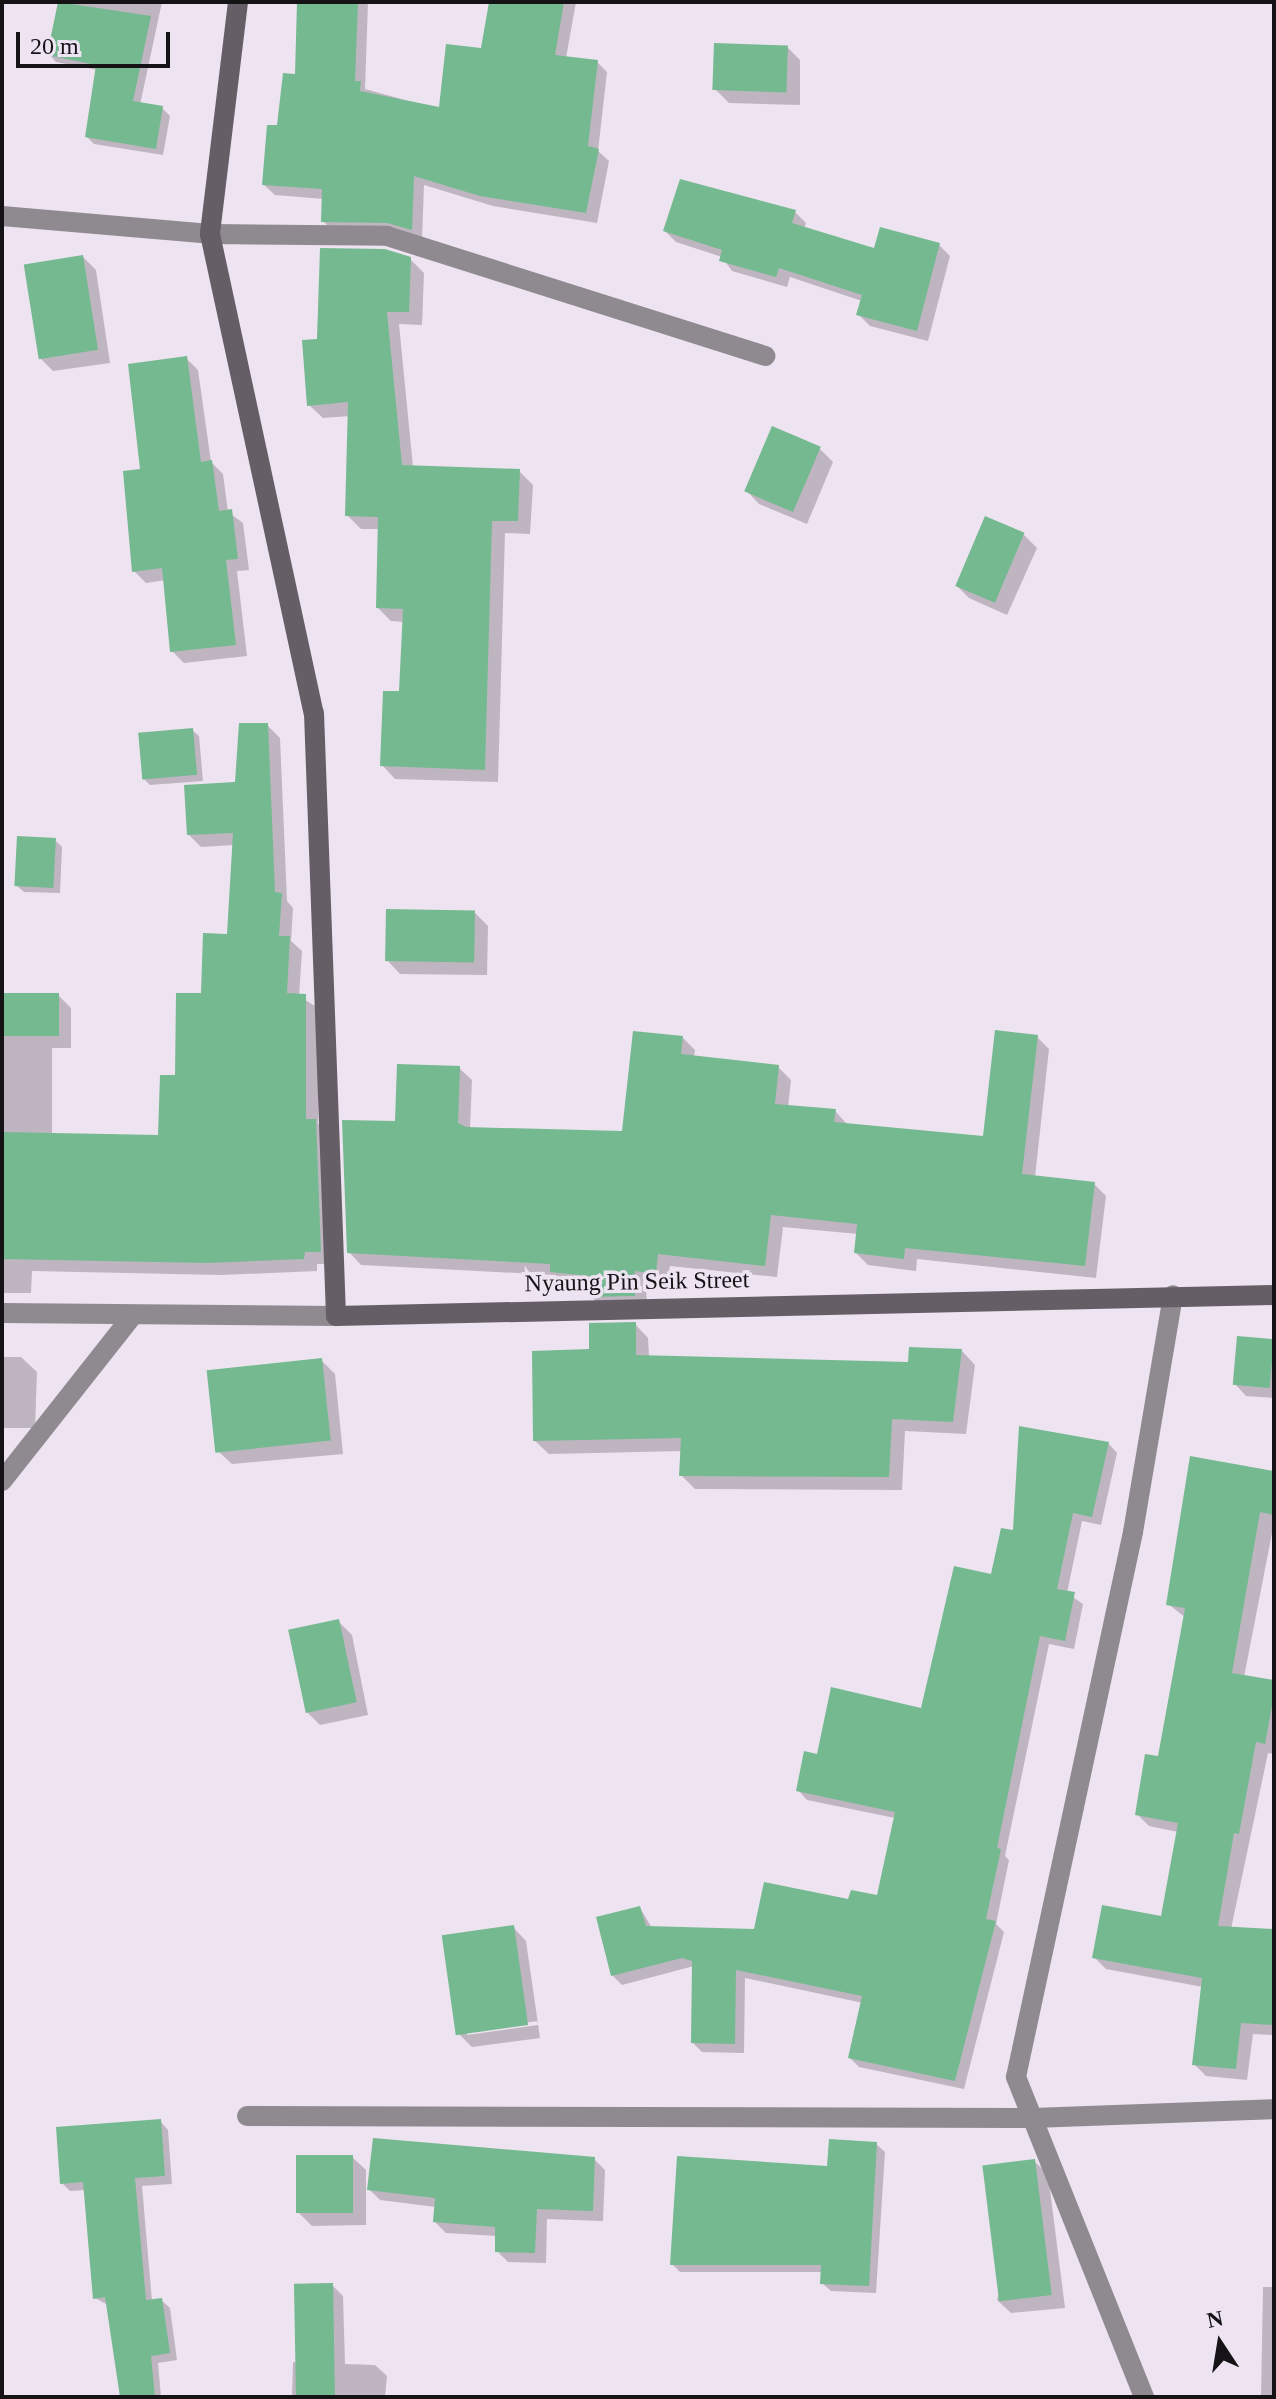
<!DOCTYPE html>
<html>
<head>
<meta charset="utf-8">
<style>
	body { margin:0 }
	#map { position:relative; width:1276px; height:2399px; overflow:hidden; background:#eee3f1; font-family:Georgia,serif }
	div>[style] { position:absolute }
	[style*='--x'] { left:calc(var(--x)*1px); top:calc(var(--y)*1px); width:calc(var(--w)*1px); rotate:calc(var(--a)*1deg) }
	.shadow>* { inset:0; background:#0003 }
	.building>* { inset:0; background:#75b990; transform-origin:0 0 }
	.street>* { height:20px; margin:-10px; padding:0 10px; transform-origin:10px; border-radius:10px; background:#8f8a90 }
	.secondary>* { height:20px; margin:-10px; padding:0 10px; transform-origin:10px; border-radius:10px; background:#655e66 }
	span { translate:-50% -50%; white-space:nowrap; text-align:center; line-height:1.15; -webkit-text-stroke:7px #eee3f1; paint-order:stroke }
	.street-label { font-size:24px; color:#161317 }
	.frame { position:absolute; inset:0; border:4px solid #161317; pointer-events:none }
	.north { position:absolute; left:1180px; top:2303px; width:80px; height:80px; -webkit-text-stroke:6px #eee3f1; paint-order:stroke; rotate:348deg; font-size:22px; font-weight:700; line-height:32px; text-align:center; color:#161317 }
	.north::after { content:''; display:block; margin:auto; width:28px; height:36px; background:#161317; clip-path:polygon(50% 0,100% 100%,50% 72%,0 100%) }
	.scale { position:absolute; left:16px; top:32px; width:154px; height:36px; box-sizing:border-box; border:4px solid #161317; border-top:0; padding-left:10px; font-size:24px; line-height:28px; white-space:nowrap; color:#161317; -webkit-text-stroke:6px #eee3f1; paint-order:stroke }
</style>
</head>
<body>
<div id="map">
	<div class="shadow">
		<i style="clip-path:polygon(60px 2px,162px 2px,140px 105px,162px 108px,170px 116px,163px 155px,94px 144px,87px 137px,98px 70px,56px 62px,49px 54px)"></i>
		<i style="clip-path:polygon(299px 2px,368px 2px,365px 89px,441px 110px,483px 50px,491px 2px,576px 2px,566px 58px,597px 62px,607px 72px,598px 151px,609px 161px,597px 223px,493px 206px,424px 185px,422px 240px,334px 232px,323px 221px,324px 199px,275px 195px,264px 185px,297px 77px)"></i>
		<i style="clip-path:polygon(787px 47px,800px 60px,800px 105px,729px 103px,715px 89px)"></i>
		<i style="clip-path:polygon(795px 212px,806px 223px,804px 229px,876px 250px,939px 245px,950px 256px,928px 341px,870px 326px,859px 315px,862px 301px,790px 277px,787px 287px,732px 271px,722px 257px,676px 242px,665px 231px)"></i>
		<i style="clip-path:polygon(83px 257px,96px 270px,110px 363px,53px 371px,40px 358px)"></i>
		<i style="clip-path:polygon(410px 259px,424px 273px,422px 325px,399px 324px,413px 467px,519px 471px,533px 485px,530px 534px,505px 533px,498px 782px,395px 779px,382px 765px,401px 694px,405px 622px,391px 621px,378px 608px,380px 529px,361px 529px,347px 515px,350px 416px,323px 418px,309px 405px,319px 341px)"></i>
		<i style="clip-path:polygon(186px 358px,198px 370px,211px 462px,223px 474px,228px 512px,243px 523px,249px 570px,237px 571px,247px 656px,184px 663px,172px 651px,165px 580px,146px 583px,134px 571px,142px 471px)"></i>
		<i style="clip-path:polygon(820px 449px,833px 462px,807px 524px,759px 504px,746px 490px)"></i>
		<i style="clip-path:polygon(1024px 535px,1037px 548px,1007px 615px,969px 598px,956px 585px)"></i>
		<i style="clip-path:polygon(267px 725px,280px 738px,287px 901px,293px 908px,291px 941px,302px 951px,299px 996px,318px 1008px,318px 1124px,328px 1134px,333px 1264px,317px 1264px,317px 1271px,221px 1275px,32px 1271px,31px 1293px,2px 1293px,2px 995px,58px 995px,71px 1008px,71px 1048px,52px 1048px,52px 1135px,160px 1137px,203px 995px,229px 936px,234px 845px,201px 847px,188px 834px,237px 784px)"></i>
		<i style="clip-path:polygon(192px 730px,199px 736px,203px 781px,150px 785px,144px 779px)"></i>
		<i style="clip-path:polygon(55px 840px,62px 847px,60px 893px,24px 892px,17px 886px)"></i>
		<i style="clip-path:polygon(474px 912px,488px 926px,487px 975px,400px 974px,387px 960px)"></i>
		<i style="clip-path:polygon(1037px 1037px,1049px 1049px,1035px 1177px,1094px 1184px,1106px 1196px,1096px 1278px,917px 1259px,916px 1271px,868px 1265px,856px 1253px,858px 1234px,783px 1227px,777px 1277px,670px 1266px,667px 1285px,646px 1283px,647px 1308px,603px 1309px,591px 1296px,591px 1286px,564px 1283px,556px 1275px,361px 1265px,349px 1252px,397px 1123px,459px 1068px,472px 1080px,470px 1129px,624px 1133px,683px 1038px,695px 1050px,694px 1058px,778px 1067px,791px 1080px,788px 1107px,835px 1111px,847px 1124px,985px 1139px)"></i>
		<i style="clip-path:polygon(635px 1324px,648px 1338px,649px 1357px,910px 1364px,962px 1351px,975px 1365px,966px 1434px,905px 1431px,902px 1490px,695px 1489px,681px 1475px,683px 1451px,549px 1454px,535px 1441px,591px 1351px)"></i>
		<i style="clip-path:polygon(1274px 1341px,1274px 1398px,1246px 1396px,1235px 1384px)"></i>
		<i style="clip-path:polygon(2px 1357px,21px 1357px,37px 1372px,35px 1428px,2px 1428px)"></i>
		<i style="clip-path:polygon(322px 1361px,335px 1374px,343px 1454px,232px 1464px,218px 1451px)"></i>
		<i style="clip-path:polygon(1108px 1443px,1117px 1453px,1101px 1525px,1082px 1521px,1067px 1593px,1083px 1604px,1074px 1649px,1049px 1644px,1005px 1856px,1009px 1860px,996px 1924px,1004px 1932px,964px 2089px,859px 2067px,850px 2058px,863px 2003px,745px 1978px,744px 2053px,702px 2052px,693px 2043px,694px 1966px,622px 1985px,612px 1975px,640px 1908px,652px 1928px,756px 1931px,878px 1898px,895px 1818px,807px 1800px,798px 1790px,819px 1757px,923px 1710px,1015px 1533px)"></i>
		<i style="clip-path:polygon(1274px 1473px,1274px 1523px,1244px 1677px,1274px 1682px,1274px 1754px,1268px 1753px,1231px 1929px,1274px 1931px,1274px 2035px,1253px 2034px,1247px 2080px,1206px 2076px,1194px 2064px,1203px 1987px,1106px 1969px,1094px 1957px,1162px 1918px,1178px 1832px,1149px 1826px,1137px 1814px,1159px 1759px,1185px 1617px,1168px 1604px)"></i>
		<i style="clip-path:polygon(338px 1621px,352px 1635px,368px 1715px,320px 1725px,306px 1711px)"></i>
		<i style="clip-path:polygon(evenodd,513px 1927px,526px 1941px,540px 2038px,472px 2047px,459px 2034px,513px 1927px,538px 2021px,538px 2025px,467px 2035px,467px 2031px,538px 2021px)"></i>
		<i style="clip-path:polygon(160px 2121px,168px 2130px,172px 2184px,142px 2186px,152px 2301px,161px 2300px,170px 2308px,177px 2360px,158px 2363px,161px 2397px,122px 2397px,108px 2305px,95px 2298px,85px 2190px,70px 2191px,62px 2183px)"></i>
		<i style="clip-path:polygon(876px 2144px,885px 2152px,876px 2293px,831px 2291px,822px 2283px,823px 2272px,680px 2272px,672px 2264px)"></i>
		<i style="clip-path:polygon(352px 2157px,366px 2170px,366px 2225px,312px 2226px,298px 2212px)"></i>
		<i style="clip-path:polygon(594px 2159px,605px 2170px,603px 2221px,547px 2219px,546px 2263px,508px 2262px,497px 2251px,497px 2236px,446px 2233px,435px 2222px,436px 2207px,380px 2200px,369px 2189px)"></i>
		<i style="clip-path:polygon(1034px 2161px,1048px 2174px,1065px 2308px,1011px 2313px,997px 2300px)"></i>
		<i style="clip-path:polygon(332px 2285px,343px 2296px,345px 2364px,375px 2365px,387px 2376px,385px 2397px,292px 2397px,293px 2362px,299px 2363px)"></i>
		<i style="clip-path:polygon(1263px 2287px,1274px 2287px,1274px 2397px,1261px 2397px)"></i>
	</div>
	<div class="building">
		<i style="clip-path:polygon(58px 2px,151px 16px,133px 101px,163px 106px,156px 149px,85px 137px,96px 65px,47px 55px)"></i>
		<i style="clip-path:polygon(297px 2px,358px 2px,355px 81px,361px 81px,360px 91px,439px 107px,446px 44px,481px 48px,489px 2px,564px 2px,555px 55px,598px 60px,588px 146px,599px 149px,586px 213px,480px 196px,414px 176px,412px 230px,387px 223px,321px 222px,322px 189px,262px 185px,267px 125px,277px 125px,283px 73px,295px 74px)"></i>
		<i style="left:714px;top:43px;width:74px;height:47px;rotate:2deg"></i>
		<i style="clip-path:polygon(680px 179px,796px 210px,792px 223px,874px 248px,880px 227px,940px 243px,917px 331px,856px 315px,862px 295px,779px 268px,776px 277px,719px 261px,722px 250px,663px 231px)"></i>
		<i style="clip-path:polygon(320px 248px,385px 249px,411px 257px,409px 312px,387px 312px,402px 465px,520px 469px,518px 521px,492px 521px,485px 770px,380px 766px,383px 691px,399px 691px,403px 609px,376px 608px,378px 517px,345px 516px,348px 402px,307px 406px,302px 340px,317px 339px)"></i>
		<i style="left:83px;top:255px;width:96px;height:60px;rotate:81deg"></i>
		<i style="clip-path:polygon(187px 356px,201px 462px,212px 460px,219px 511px,232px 509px,238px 559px,226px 560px,236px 645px,170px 652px,162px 568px,132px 572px,123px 471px,140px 469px,128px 364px)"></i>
		<i style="left:772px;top:426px;width:53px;height:71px;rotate:23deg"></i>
		<i style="left:985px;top:516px;width:43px;height:76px;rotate:23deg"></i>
		<i style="clip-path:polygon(239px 723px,268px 723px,275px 892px,282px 893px,279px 936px,290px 936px,287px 993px,306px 994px,306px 1119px,316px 1119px,321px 1252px,305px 1252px,304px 1259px,207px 1263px,2px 1259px,2px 1132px,158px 1135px,160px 1075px,175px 1075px,176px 993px,201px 993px,203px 933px,227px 934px,233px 833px,187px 835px,184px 785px,235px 782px)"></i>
		<i style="left:193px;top:728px;width:47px;height:55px;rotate:85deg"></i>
		<i style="left:17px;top:836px;width:39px;height:50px;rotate:3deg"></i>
		<i style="left:386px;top:909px;width:89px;height:52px;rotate:1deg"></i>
		<i style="left:2px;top:993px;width:57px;height:43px"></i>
		<i style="clip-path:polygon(995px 1030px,1038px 1035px,1022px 1174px,1095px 1182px,1085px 1266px,905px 1248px,904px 1259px,854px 1253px,857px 1224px,771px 1215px,765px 1266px,658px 1254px,656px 1274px,635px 1271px,635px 1296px,589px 1297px,589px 1276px,550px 1272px,550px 1264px,347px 1253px,342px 1120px,395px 1121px,397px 1064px,460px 1066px,458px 1123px,466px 1127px,622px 1131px,633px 1031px,683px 1036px,681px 1054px,779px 1065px,775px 1104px,836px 1109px,834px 1122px,983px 1136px)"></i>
		<i style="clip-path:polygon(636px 1322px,636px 1355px,908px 1362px,909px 1347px,962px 1349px,953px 1422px,892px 1419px,889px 1477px,679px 1476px,681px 1438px,533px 1441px,532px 1351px,589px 1349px,589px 1323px)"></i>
		<i style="left:1237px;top:1336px;width:37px;height:49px;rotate:5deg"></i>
		<i style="left:322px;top:1358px;width:83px;height:116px;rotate:84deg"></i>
		<i style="clip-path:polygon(1019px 1426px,1109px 1442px,1092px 1517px,1073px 1513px,1057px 1589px,1075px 1592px,1065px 1641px,1040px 1636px,997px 1848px,1001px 1849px,986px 1919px,996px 1921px,955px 2081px,848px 2058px,862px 1996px,736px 1970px,735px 2044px,691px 2043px,692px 1961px,682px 1958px,611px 1976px,596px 1917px,640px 1906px,646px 1926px,754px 1929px,764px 1882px,848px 1899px,851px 1890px,877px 1895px,895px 1812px,796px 1791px,804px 1751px,817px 1754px,831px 1687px,921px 1708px,954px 1566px,991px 1574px,1001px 1528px,1013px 1530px)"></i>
		<i style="clip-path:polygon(1190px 1456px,1274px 1471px,1274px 1515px,1260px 1512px,1232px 1673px,1274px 1680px,1274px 1695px,1265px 1744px,1256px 1742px,1239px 1834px,1234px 1833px,1218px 1926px,1274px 1929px,1274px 2025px,1241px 2023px,1236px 2069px,1192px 2065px,1202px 1978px,1092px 1958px,1102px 1905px,1161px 1916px,1178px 1823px,1135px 1815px,1145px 1754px,1158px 1756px,1185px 1608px,1166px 1605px)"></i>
		<i style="left:339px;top:1619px;width:85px;height:52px;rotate:78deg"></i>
		<i style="left:514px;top:1925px;width:101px;height:73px;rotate:82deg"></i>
		<i style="clip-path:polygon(161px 2119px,165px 2176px,135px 2178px,146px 2300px,162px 2298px,170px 2353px,151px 2356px,155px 2397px,120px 2397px,105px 2297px,93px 2299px,83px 2182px,60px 2184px,56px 2127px)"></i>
		<i style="clip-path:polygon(373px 2138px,595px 2157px,593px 2211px,537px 2209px,535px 2253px,495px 2252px,495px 2227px,433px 2222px,435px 2198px,367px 2190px)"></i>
		<i style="clip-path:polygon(829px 2139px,877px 2142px,869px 2286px,820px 2284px,821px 2265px,670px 2265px,677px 2156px,827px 2166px)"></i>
		<i style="left:296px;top:2155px;width:57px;height:58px"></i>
		<i style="left:1035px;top:2159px;width:137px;height:53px;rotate:83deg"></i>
		<i style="left:333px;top:2283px;width:114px;height:39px;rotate:89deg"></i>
	</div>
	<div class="street">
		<i style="--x:2;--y:216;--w:209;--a:4.9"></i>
		<i style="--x:210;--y:234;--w:177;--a:0.6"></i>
		<i style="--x:387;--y:236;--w:397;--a:17.6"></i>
		<i style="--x:2;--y:1313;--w:334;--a:0.5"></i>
		<i style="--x:2;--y:1481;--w:211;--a:-51.7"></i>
		<i style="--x:247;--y:2116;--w:786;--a:0.15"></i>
		<i style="--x:1033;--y:2118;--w:241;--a:-2.1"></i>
		<i style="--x:1144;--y:2397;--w:345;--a:-111.8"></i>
		<i style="--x:1016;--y:2077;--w:557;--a:-77.88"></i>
		<i style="--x:1133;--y:1532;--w:240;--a:-80.4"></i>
	</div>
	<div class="secondary">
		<i style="--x:238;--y:2;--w:234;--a:96.9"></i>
		<i style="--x:210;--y:234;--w:490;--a:77.8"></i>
		<i style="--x:314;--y:713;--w:603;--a:87.91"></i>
		<i style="--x:336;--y:1316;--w:938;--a:-1.28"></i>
	</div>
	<div class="street-label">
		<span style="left:637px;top:1282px;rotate:-1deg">Nyaung Pin Seik Street</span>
	</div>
	<div class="frame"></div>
	<div class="north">N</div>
	<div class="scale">20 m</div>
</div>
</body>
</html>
